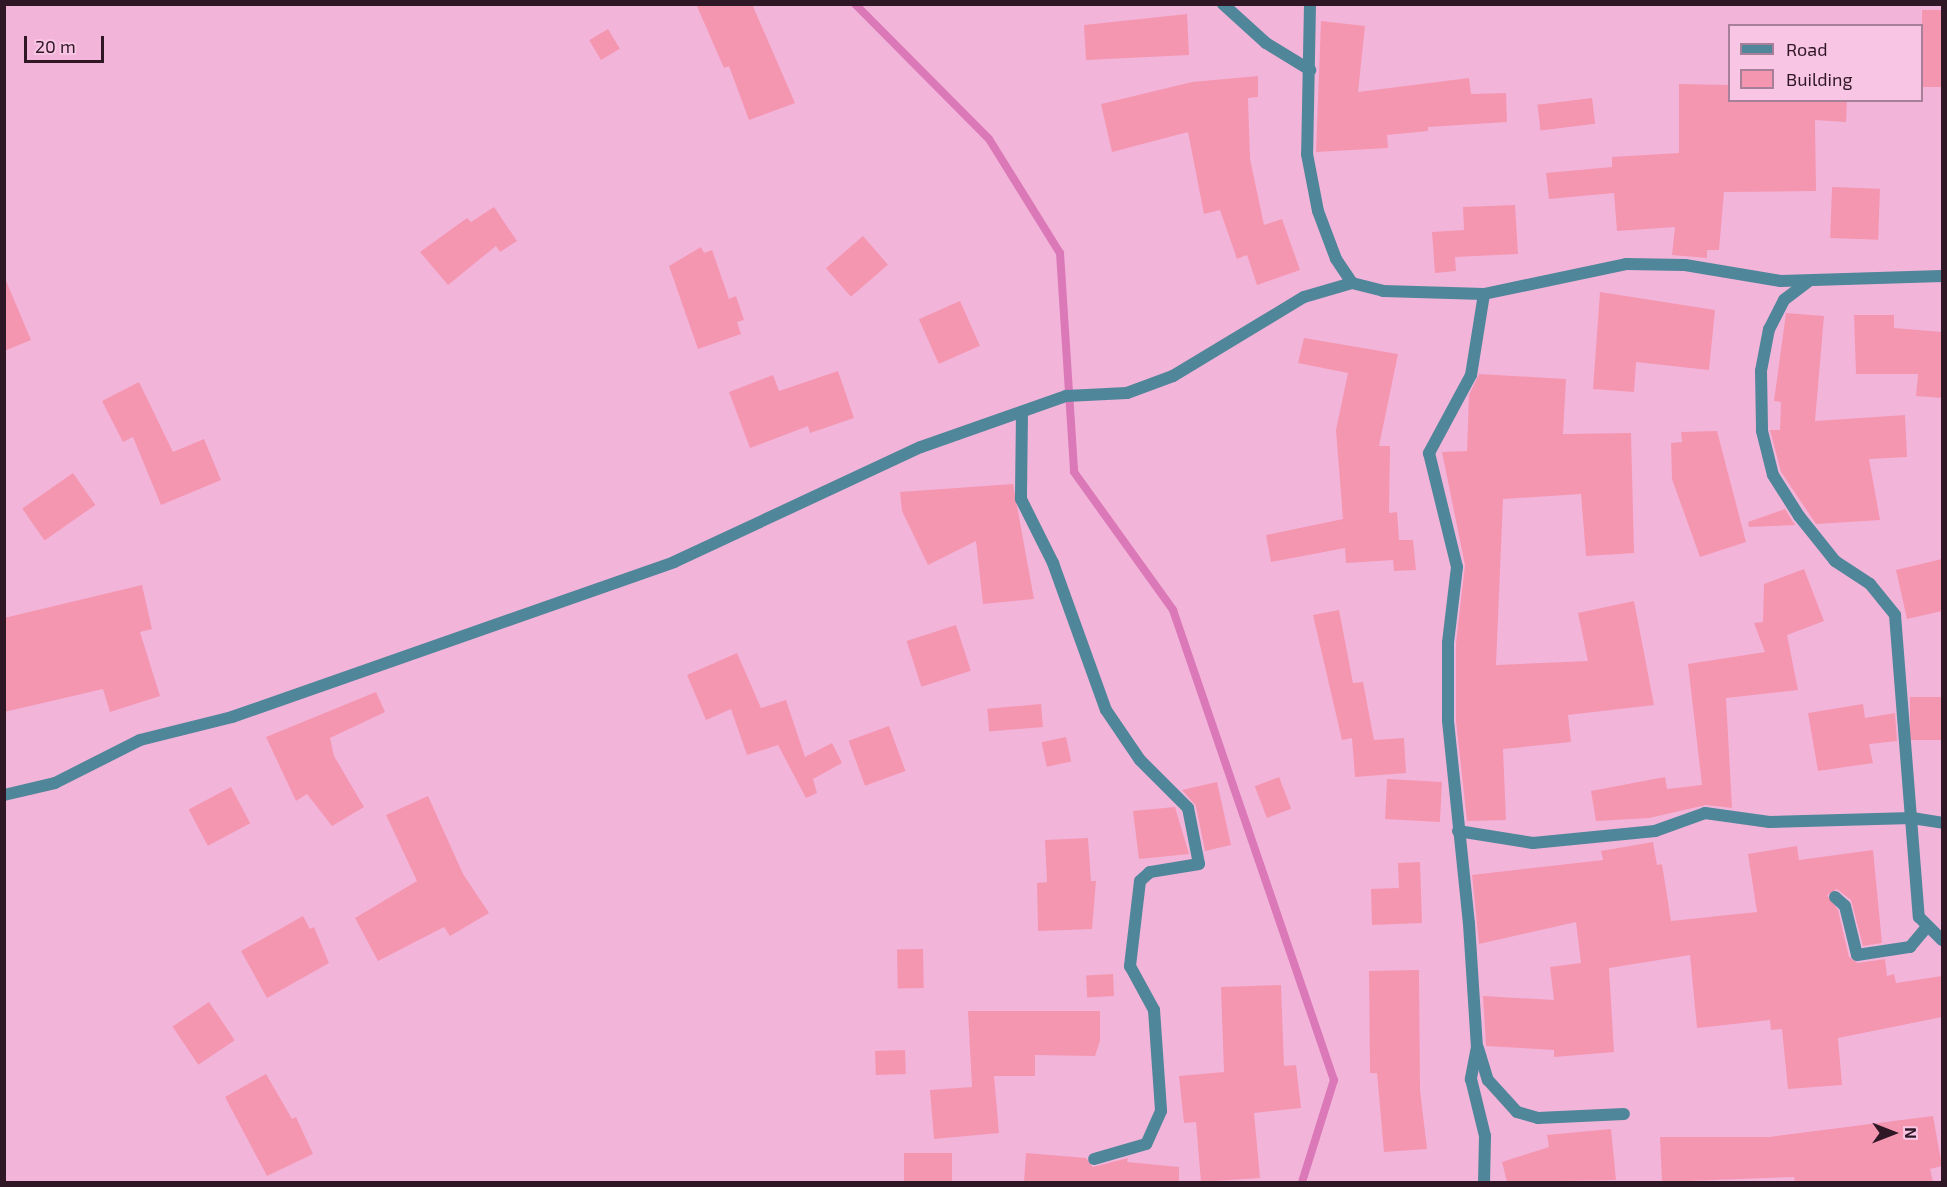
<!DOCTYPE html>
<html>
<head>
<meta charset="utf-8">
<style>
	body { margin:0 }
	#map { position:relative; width:1947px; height:1187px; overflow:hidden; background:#f3b4da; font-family:"Exo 2",sans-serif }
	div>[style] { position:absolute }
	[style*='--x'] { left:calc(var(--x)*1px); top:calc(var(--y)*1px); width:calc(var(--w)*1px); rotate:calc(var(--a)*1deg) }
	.stream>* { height:8px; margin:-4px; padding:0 4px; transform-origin:4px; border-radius:4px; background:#db78b7 }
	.building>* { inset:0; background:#f496b0; transform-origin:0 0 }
	.minor>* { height:12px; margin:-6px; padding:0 6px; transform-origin:6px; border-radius:6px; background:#4f8699 }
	span { translate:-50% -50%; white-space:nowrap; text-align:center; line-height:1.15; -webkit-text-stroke:4.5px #f9c5e4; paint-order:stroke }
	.frame { position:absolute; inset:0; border:6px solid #2f1726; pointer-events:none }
	.legend { position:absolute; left:1728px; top:24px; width:195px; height:78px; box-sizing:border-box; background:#f9c5e4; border:2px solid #a87f98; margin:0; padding:8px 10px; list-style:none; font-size:18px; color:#2f1726 }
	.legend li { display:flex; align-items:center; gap:12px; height:30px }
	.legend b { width:30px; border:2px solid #a87f98 }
	.north { position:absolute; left:1863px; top:1103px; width:60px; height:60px; -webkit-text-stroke:4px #f9c5e4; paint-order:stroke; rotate:90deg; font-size:16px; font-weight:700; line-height:24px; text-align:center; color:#2f1726 }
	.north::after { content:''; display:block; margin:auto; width:21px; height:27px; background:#2f1726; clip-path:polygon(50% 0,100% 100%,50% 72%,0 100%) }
	.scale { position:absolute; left:24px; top:36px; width:80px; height:27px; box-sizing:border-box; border:3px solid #2f1726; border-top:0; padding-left:8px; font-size:18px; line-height:21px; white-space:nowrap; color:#2f1726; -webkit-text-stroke:4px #f9c5e4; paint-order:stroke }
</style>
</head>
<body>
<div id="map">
	<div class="stream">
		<i style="--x:855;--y:4;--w:190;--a:45.2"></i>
		<i style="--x:989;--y:139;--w:134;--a:58.1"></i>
		<i style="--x:1060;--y:253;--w:219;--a:86.3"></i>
		<i style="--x:1074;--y:472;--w:170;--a:54.3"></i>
		<i style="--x:1173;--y:610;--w:497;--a:71.1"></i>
		<i style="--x:1334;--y:1080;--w:107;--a:107.4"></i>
	</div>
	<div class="building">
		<i style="clip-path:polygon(696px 4px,752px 4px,795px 103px,749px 120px,729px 66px,724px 68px)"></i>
		<i style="left:1942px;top:10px;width:77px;height:20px;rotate:90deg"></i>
		<i style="clip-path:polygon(1187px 14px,1189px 55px,1086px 60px,1084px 25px)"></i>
		<i style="clip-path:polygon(1321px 21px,1365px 26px,1358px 92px,1469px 78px,1471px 94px,1506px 93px,1507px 122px,1428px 127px,1428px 131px,1387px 135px,1388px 148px,1316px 152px)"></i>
		<i style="left:608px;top:29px;width:23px;height:22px;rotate:59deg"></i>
		<i style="clip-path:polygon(1258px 76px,1258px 97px,1248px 98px,1250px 159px,1264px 225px,1282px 219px,1300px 270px,1257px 285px,1247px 255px,1237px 259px,1220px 210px,1204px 214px,1188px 132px,1112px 152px,1101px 104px,1192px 82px)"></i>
		<i style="clip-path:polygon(1679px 84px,1730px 85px,1730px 100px,1847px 100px,1846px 122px,1815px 120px,1816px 191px,1724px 192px,1719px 250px,1707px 250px,1707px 258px,1672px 255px,1675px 227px,1617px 231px,1614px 193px,1549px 199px,1546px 173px,1612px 167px,1612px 157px,1679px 153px)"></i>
		<i style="left:1592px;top:98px;width:26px;height:55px;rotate:83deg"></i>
		<i style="left:1832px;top:187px;width:48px;height:51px;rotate:2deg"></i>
		<i style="clip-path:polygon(1515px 205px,1518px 254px,1455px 257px,1456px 271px,1435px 273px,1432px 232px,1464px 230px,1463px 207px)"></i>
		<i style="clip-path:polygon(494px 207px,517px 241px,500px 252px,496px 246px,448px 285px,420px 252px,467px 218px,471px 222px)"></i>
		<i style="left:863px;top:236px;width:38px;height:49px;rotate:49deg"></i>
		<i style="clip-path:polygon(701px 247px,704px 253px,712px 250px,729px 299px,736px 296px,744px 320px,737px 322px,741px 334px,698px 349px,669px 266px)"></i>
		<i style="clip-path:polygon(4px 276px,31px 340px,4px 351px)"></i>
		<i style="clip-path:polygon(1600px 292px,1715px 310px,1709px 370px,1636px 362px,1634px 392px,1593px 389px)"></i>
		<i style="left:960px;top:301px;width:49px;height:45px;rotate:66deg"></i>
		<i style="clip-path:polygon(1786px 313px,1824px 316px,1815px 421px,1905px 415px,1907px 457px,1869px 459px,1880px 520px,1816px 524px,1781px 472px,1770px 430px,1780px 430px,1781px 402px,1774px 401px)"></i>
		<i style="clip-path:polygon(1854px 315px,1894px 315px,1894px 328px,1942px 332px,1942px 398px,1916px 396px,1918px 374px,1856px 374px)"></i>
		<i style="clip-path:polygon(1304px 338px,1398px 354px,1379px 446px,1390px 446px,1389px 513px,1397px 512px,1399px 540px,1413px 540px,1416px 570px,1394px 571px,1393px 560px,1346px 563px,1345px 548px,1271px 562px,1266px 535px,1343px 519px,1336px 430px,1348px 373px,1298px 363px)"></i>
		<i style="clip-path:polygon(838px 371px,854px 418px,810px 433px,808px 426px,750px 448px,729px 392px,773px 375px,779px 391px)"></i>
		<i style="clip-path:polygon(1479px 374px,1566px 379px,1563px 434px,1631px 433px,1634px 553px,1586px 556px,1581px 494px,1503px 499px,1496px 665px,1588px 661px,1578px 613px,1634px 601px,1654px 705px,1568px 715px,1571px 742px,1503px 749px,1506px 820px,1467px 821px,1456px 721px,1456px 643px,1465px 565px,1442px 452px,1467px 451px,1469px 395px)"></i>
		<i style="clip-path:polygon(139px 382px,173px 452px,204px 439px,221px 480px,161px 505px,133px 437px,123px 442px,102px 401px)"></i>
		<i style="clip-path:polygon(1717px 431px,1746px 542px,1700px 557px,1672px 479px,1671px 443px,1682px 442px,1681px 432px)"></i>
		<i style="left:73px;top:473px;width:39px;height:62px;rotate:55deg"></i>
		<i style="clip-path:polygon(1013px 484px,1034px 599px,983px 604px,976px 541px,928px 565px,902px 511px,900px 492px)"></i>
		<i style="clip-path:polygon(1785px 509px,1795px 525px,1749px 527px,1748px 522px)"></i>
		<i style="clip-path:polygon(1942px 559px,1942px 611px,1907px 619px,1896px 570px)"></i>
		<i style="clip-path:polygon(1804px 569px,1824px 621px,1787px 635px,1798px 690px,1726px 698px,1732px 808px,1706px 805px,1649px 818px,1596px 821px,1591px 791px,1665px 777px,1667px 789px,1702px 785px,1688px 664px,1765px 652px,1754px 623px,1763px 622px,1764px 584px)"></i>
		<i style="clip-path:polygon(142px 585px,152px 629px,140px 632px,160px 696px,110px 712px,103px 689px,4px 712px,4px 618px)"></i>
		<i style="clip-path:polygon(1339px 610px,1353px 683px,1363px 682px,1374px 740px,1404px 738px,1406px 773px,1355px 777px,1352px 738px,1342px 740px,1313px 615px)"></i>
		<i style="left:956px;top:625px;width:48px;height:52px;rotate:72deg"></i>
		<i style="clip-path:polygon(737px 653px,761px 708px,786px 700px,805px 757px,832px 743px,842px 763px,813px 779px,817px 793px,806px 798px,778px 745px,747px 755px,731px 709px,706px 720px,687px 675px)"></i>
		<i style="clip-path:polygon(376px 692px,385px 712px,330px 738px,334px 756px,364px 807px,332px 826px,307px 794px,296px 801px,266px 737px)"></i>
		<i style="left:1942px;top:697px;width:43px;height:32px;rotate:90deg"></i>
		<i style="left:1041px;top:704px;width:23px;height:54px;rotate:85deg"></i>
		<i style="clip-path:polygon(1863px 704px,1865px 718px,1895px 713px,1897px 741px,1869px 744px,1873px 763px,1818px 771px,1808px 713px)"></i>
		<i style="left:889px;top:726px;width:48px;height:43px;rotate:70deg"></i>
		<i style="left:1066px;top:737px;width:25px;height:25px;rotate:78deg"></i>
		<i style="left:1279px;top:777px;width:34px;height:26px;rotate:69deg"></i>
		<i style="clip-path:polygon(1217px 782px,1231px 845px,1205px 851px,1196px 806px,1182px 790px)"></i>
		<i style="left:1442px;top:782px;width:40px;height:55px;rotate:93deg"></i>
		<i style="left:231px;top:787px;width:41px;height:48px;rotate:62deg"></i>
		<i style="clip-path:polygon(428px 796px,463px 874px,489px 913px,450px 936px,444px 927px,378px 961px,355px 918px,417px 881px,386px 815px)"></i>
		<i style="clip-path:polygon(1175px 807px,1189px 854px,1139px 859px,1133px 811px)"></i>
		<i style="clip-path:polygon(1088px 838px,1091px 881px,1096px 881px,1092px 929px,1038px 931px,1037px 883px,1047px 882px,1045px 840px)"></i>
		<i style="clip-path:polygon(1653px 842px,1657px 865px,1662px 864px,1671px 921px,1757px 912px,1748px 854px,1797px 846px,1799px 860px,1873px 850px,1882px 943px,1863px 946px,1851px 900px,1837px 889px,1827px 895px,1838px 910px,1849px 957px,1858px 963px,1885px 959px,1887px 976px,1894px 974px,1896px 983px,1942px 976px,1942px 1017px,1838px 1038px,1842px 1085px,1788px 1089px,1782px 1029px,1771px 1030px,1770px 1020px,1697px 1028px,1690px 955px,1609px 968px,1614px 1052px,1554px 1057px,1554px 1050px,1486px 1046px,1483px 996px,1554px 1000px,1550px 967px,1581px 963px,1576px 922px,1479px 944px,1472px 875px,1603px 860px,1601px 851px)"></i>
		<i style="clip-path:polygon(1420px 862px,1422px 923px,1372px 925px,1371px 889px,1399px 888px,1398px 863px)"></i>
		<i style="clip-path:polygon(303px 916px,310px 929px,314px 927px,329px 963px,267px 998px,241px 951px)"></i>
		<i style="left:923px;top:949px;width:39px;height:26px;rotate:89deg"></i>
		<i style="clip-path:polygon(1419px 970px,1420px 1090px,1427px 1149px,1384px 1152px,1377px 1073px,1370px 1073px,1369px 971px)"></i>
		<i style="left:1113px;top:974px;width:22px;height:27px;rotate:87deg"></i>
		<i style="clip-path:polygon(1281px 985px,1284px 1066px,1296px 1065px,1301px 1108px,1254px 1113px,1260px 1178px,1201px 1182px,1196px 1122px,1184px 1123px,1179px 1076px,1224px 1072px,1221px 987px)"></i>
		<i style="left:209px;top:1002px;width:46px;height:44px;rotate:56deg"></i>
		<i style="clip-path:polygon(968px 1011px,1100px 1011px,1100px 1041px,1095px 1056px,1035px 1055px,1035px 1076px,994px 1076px,999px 1133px,934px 1139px,930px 1090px,972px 1087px)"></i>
		<i style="left:905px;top:1050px;width:24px;height:30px;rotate:88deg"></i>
		<i style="clip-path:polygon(266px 1074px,292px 1119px,296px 1117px,313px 1154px,267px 1176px,225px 1097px)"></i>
		<i style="clip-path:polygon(1933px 1116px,1942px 1166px,1930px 1169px,1933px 1182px,1795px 1182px,1794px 1177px,1662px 1182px,1660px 1137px,1769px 1137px)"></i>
		<i style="clip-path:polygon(1611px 1129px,1616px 1180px,1507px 1182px,1502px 1162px,1549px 1147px,1547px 1135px)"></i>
		<i style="left:904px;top:1153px;width:48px;height:29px"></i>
		<i style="clip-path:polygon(1026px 1153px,1086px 1158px,1093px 1167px,1128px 1158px,1127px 1162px,1179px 1167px,1179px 1182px,1024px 1182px)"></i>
	</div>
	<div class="minor">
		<i style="--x:1223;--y:4;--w:58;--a:42.2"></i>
		<i style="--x:1266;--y:43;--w:52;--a:31.5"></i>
		<i style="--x:1310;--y:4;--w:150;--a:91.1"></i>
		<i style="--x:1307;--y:154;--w:58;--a:79.1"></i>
		<i style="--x:1318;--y:211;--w:51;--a:69.4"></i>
		<i style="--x:1336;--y:259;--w:29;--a:56"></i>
		<i style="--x:1352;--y:283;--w:32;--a:14"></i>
		<i style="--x:1383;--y:291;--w:101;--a:1.7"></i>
		<i style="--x:1484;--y:294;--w:145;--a:-11.9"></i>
		<i style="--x:1626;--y:264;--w:59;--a:1"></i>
		<i style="--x:1685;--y:265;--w:97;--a:9.5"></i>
		<i style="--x:1781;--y:281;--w:161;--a:-1.8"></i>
		<i style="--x:1809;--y:281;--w:31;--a:143"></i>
		<i style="--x:1784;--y:300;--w:33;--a:117"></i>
		<i style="--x:1769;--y:329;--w:43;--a:100.8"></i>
		<i style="--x:1761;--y:371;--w:60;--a:89"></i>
		<i style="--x:1762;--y:431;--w:45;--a:76"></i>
		<i style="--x:1773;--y:475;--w:49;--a:57.6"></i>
		<i style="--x:1799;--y:516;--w:58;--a:51.3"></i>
		<i style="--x:1835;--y:561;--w:42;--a:33.3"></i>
		<i style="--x:1870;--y:584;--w:40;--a:51"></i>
		<i style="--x:1895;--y:615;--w:303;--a:85.5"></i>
		<i style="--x:1919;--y:917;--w:33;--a:45"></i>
		<i style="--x:1484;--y:294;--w:82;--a:99.1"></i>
		<i style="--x:1471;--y:375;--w:89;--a:118.3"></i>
		<i style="--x:1429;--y:453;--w:117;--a:76.2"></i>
		<i style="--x:1457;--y:567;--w:77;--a:96.8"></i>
		<i style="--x:1448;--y:643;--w:78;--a:90"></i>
		<i style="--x:1448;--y:721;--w:204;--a:84.1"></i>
		<i style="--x:1469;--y:924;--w:123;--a:86.3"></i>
		<i style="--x:1477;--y:1047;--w:33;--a:101"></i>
		<i style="--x:1471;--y:1079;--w:59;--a:76.2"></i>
		<i style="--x:1485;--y:1136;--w:46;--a:91.2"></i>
		<i style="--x:1022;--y:412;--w:87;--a:90.7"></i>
		<i style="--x:1021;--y:499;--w:72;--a:63.4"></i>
		<i style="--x:1053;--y:563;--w:156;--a:70.2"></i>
		<i style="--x:1106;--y:710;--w:60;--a:55.8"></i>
		<i style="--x:1140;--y:760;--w:68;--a:45"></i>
		<i style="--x:1188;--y:808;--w:57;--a:78.9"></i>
		<i style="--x:1199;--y:864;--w:50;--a:170.7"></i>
		<i style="--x:1150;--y:872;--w:13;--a:138"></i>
		<i style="--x:1140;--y:881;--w:86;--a:96.7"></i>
		<i style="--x:1130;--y:966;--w:50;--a:61.4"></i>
		<i style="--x:1154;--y:1010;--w:101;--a:86"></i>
		<i style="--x:1161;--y:1111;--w:36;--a:114"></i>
		<i style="--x:1146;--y:1144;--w:54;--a:163.9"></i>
		<i style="--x:4;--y:795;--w:52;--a:-13.2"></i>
		<i style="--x:55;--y:783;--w:95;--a:-26.8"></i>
		<i style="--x:140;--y:740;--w:95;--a:-14"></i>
		<i style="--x:232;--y:717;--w:468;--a:-19.3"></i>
		<i style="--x:674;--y:562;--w:272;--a:-25"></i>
		<i style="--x:921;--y:447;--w:154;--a:-19.4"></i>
		<i style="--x:1066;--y:396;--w:61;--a:-2.8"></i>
		<i style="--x:1127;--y:393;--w:49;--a:-20.3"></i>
		<i style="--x:1173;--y:376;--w:153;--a:-31.1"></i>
		<i style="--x:1304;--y:297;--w:50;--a:-16.3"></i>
		<i style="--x:1458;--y:831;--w:76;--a:9.1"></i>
		<i style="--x:1533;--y:843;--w:123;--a:-5.6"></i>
		<i style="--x:1655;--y:831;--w:53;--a:-19.8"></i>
		<i style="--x:1705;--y:813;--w:65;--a:8"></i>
		<i style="--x:1769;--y:822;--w:143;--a:-1.6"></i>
		<i style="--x:1912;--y:818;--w:30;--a:9"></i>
		<i style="--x:1835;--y:897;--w:13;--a:42"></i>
		<i style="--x:1845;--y:906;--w:50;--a:76.2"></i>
		<i style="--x:1857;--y:955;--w:54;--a:-8.6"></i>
		<i style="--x:1910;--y:947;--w:25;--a:-50"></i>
		<i style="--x:1478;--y:1048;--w:34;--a:73"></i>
		<i style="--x:1488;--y:1080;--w:43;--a:47.8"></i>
		<i style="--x:1517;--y:1112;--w:22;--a:16"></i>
		<i style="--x:1538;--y:1118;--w:86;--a:-2.7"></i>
	</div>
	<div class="frame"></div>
	<ul class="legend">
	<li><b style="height:8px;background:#4f8699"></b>Road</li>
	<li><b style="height:16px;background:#f496b0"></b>Building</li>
	</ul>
	<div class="north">N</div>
	<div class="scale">20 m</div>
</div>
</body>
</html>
